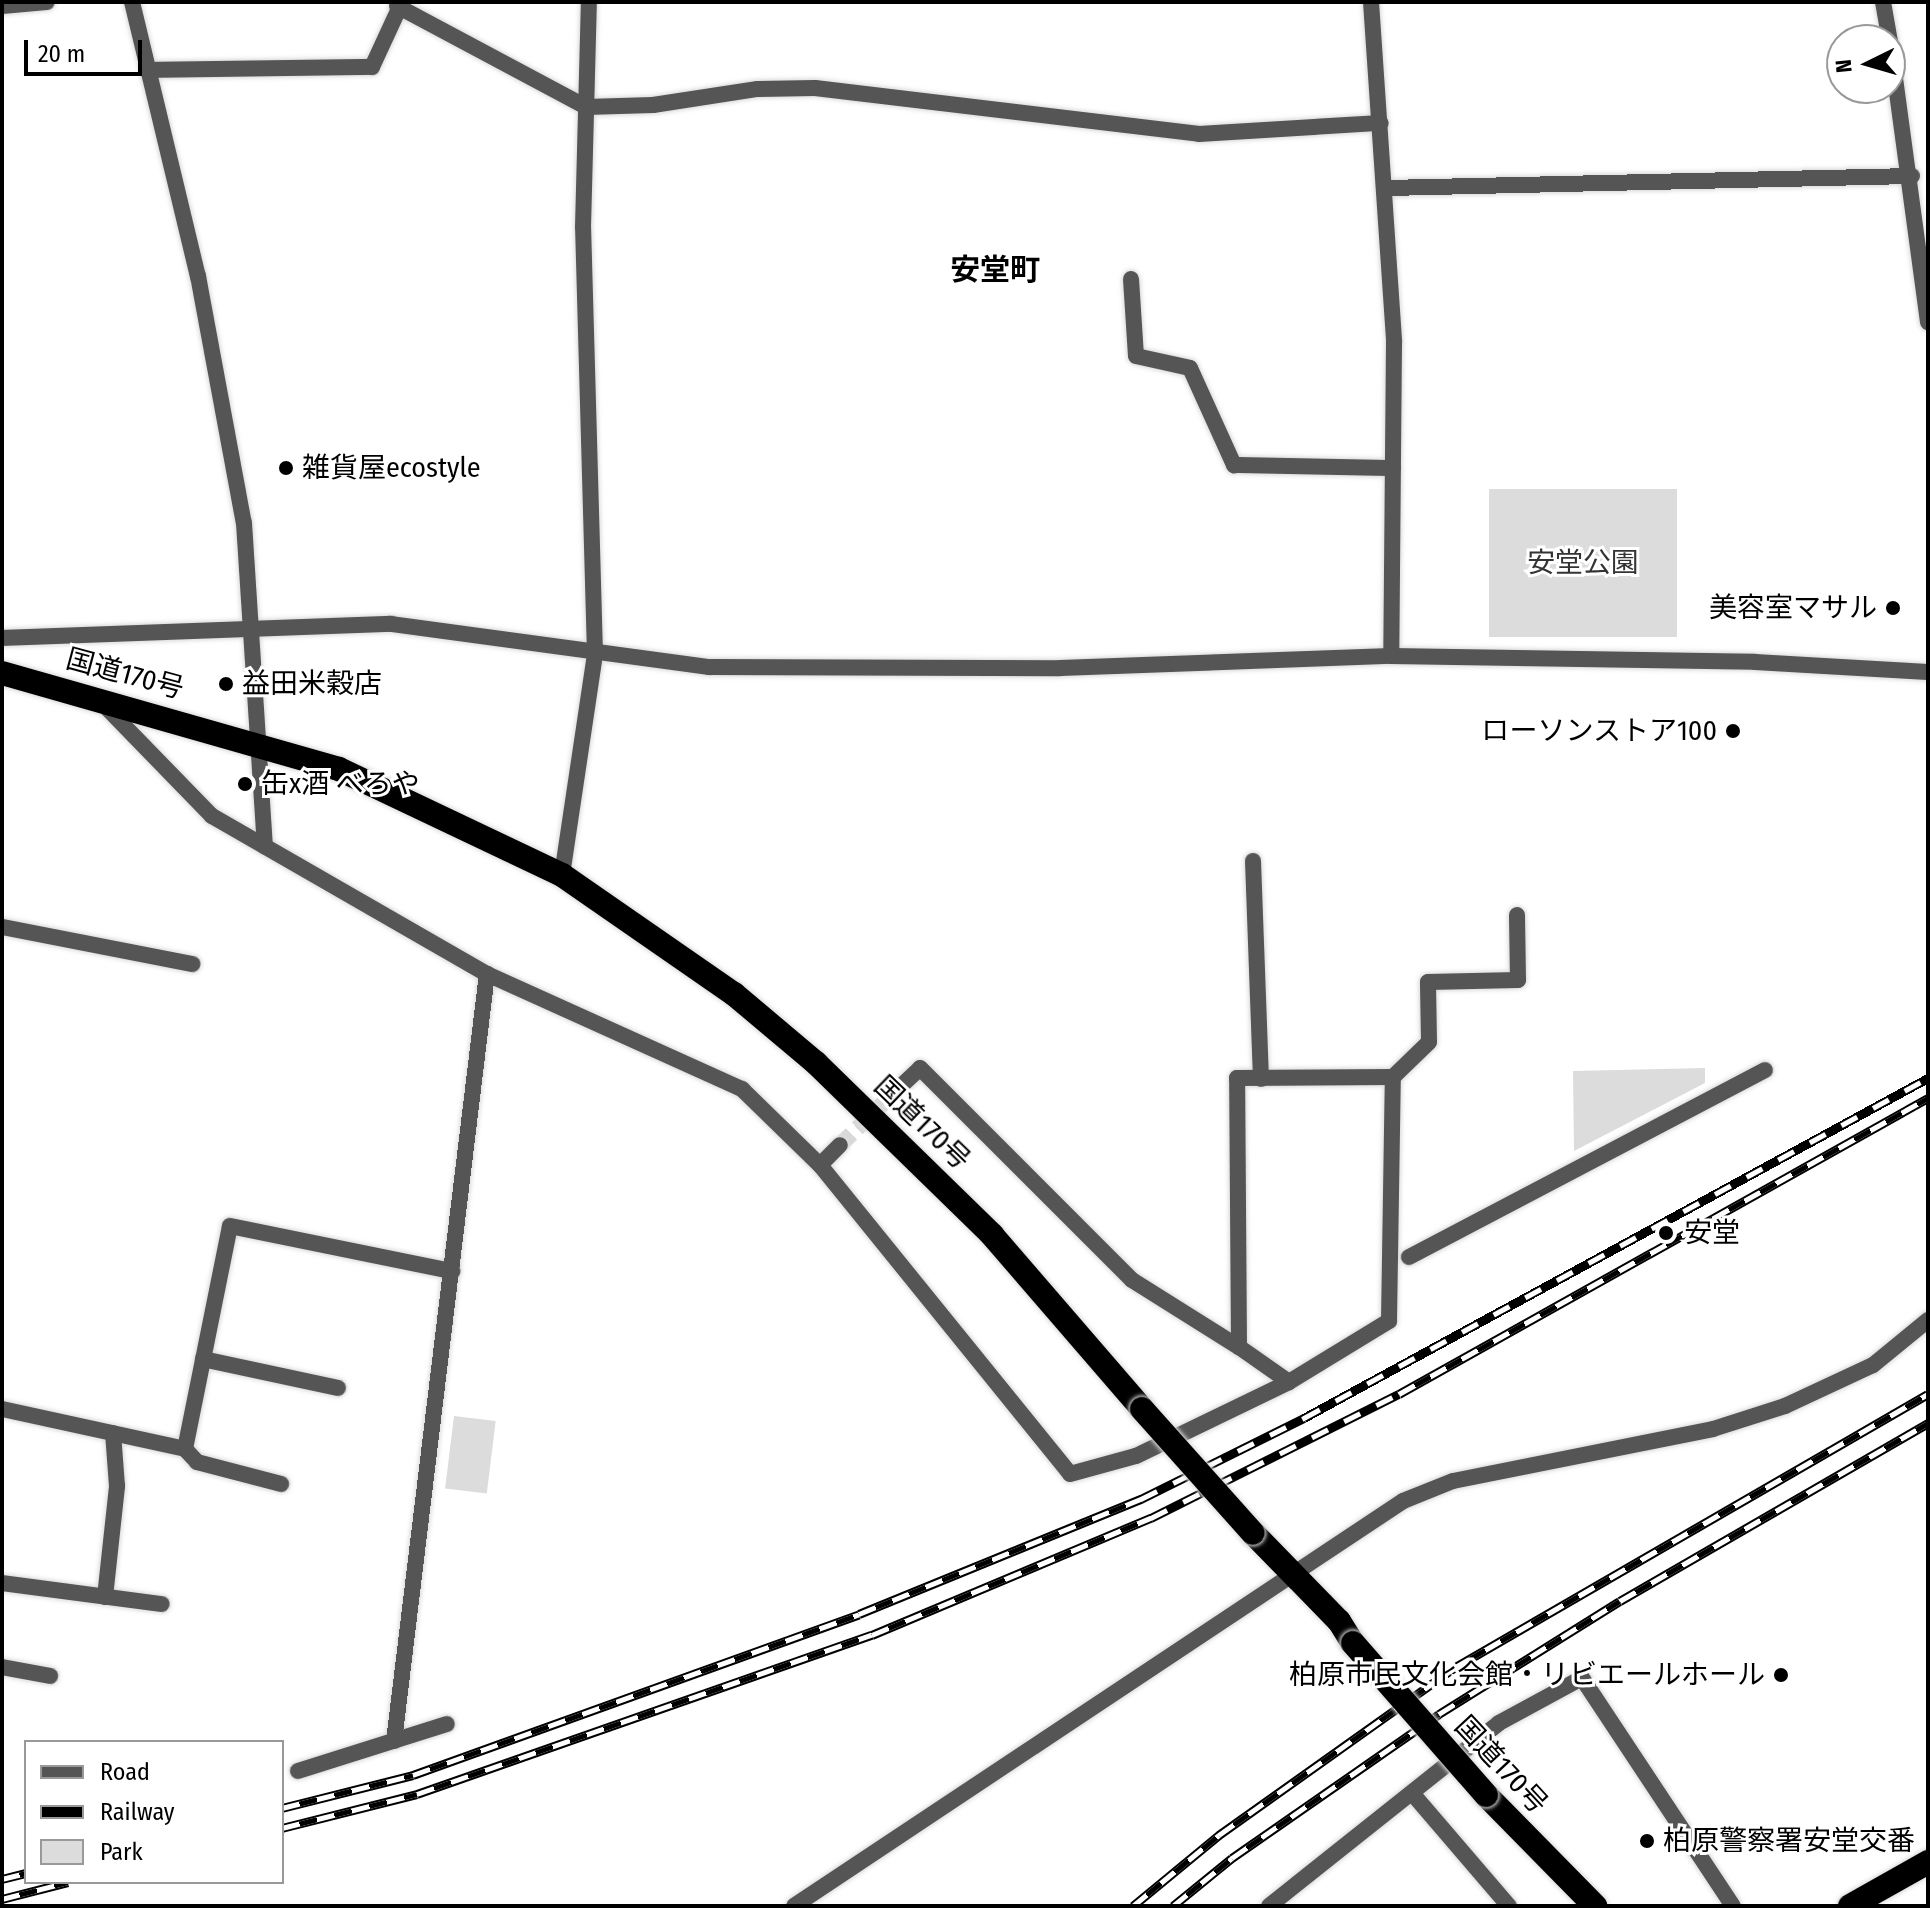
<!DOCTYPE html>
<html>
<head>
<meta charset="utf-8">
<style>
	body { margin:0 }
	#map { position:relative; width:1930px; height:1908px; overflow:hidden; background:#fff; font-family:"Fira Sans Condensed","Noto Sans JP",sans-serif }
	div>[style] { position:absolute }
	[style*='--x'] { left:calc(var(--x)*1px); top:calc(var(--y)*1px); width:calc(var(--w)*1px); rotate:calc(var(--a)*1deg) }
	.green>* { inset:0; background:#dcdcdc; transform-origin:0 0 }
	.street-tunnel>* { height:16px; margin-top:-8px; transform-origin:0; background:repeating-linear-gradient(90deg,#d9d9d9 0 16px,transparent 0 24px) }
	.roads { filter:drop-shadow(0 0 2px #dbdbdb) drop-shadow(0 0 2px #dbdbdb) }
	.street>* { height:16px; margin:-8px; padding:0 8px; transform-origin:8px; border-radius:8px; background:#555 }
	.highway>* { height:24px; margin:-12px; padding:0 12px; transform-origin:12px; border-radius:12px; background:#000 }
	.rail>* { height:9px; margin-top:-4.5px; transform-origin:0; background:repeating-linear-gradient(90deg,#fff 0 18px,#000 0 36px); box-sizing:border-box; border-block:2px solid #000 }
	.bridges { filter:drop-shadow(0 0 2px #dbdbdb) drop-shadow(0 0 2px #dbdbdb) }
	.highway-bridge>* { height:24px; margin:-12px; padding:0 12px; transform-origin:12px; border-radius:12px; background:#000 }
	.dots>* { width:22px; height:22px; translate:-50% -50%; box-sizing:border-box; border:4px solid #fff; border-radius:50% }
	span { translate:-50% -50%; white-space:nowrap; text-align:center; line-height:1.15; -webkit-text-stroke:6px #fff; paint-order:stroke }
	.poi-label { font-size:28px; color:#000 }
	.left { translate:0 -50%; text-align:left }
	.right { translate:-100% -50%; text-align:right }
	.park-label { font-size:28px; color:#333 }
	.street-label { font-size:28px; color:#000 }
	.neighbourhood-label { font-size:30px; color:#000; font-weight:700 }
	.frame { position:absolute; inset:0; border:4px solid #000; pointer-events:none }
	.legend { position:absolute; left:24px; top:1740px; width:260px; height:144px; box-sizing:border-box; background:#fff; border:2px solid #999; margin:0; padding:10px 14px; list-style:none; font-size:24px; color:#000 }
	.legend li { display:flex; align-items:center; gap:16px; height:40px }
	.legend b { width:40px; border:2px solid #999 }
	.north { position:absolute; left:1826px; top:24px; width:80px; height:80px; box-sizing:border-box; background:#fff; border:2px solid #999; border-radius:50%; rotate:265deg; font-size:22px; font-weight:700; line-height:32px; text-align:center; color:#000 }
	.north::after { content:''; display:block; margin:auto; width:28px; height:36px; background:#000; clip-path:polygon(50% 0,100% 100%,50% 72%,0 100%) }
	.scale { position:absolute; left:24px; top:40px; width:118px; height:36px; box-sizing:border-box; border:4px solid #000; border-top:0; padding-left:10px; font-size:24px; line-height:28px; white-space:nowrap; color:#000; -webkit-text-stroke:6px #fff; paint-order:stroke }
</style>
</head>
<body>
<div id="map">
	<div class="green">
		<i style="left:1677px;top:489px;width:148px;height:188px;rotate:90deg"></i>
		<i style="clip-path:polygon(1705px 1068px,1705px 1083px,1574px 1151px,1573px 1071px)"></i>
		<i style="left:454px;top:1416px;width:42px;height:73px;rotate:7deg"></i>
	</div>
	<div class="street-tunnel">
		<i style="--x:840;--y:1145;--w:85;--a:-44"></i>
	</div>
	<div class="roads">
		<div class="street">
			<i style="--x:132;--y:2;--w:282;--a:76.5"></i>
			<i style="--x:198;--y:276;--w:251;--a:79.5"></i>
			<i style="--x:244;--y:523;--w:324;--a:86.3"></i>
			<i style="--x:1371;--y:2;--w:341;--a:86.1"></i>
			<i style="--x:1394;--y:342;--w:314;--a:90.5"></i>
			<i style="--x:1883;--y:2;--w:39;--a:80"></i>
			<i style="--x:2;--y:6;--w:45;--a:-5.1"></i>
			<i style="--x:397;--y:6;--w:214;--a:28.1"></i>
			<i style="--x:586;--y:107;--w:67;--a:-1.7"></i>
			<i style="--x:653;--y:105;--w:106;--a:-8.7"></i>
			<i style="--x:758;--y:89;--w:57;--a:-1"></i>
			<i style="--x:815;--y:88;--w:387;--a:6.8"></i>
			<i style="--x:1199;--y:134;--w:182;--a:-3.5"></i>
			<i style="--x:1890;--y:41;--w:284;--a:82.3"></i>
			<i style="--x:149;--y:70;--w:223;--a:-0.8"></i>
			<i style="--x:372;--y:67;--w:72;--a:-65.2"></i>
			<i style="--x:1387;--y:188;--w:525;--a:-1.31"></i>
			<i style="--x:1131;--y:279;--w:77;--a:86.3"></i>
			<i style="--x:1136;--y:356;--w:55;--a:12.5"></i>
			<i style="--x:1190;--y:368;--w:107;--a:65.6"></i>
			<i style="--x:1234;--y:465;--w:159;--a:1.1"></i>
			<i style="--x:2;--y:638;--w:389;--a:-2.1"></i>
			<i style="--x:391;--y:624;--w:321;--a:7.7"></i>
			<i style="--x:709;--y:667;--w:351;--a:0.2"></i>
			<i style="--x:1060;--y:668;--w:331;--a:-2.1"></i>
			<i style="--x:1391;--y:656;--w:364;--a:0.9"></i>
			<i style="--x:1755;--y:662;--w:173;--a:3.3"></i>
			<i style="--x:102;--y:703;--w:158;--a:45.8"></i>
			<i style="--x:212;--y:816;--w:317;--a:29.9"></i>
			<i style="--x:487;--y:974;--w:280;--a:24.3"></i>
			<i style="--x:742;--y:1089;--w:109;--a:44.3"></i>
			<i style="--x:820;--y:1165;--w:397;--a:51"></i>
			<i style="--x:1070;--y:1474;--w:68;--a:-15.3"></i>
			<i style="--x:1136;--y:1456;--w:170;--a:-25.8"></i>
			<i style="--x:1289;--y:1382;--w:117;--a:-31.4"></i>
			<i style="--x:1389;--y:1321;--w:244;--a:-89.1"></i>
			<i style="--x:1253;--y:861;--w:218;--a:87.9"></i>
			<i style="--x:562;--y:875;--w:223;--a:-81.5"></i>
			<i style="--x:595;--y:654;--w:427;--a:-91.6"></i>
			<i style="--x:583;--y:227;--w:225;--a:-88.5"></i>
			<i style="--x:2;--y:927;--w:194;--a:11"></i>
			<i style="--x:901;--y:1086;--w:26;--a:-43"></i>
			<i style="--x:920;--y:1068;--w:300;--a:45"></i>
			<i style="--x:1132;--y:1280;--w:126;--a:32.1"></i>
			<i style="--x:820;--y:1165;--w:28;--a:-45"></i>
			<i style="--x:1409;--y:1257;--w:402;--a:-27.7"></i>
			<i style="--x:203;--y:1359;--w:138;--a:12.1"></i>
			<i style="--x:1289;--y:1382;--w:61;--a:-145"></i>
			<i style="--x:1239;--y:1347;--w:269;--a:-90.4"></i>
			<i style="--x:1237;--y:1078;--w:156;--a:-0.4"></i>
			<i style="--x:1393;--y:1077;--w:50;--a:-44.2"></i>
			<i style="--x:1429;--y:1042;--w:60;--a:-91"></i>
			<i style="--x:1428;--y:982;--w:90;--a:-1.3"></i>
			<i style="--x:1518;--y:980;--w:65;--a:-90.9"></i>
			<i style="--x:2;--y:1409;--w:187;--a:12.3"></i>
			<i style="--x:185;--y:1449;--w:227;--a:-78.6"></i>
			<i style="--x:230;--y:1226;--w:227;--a:11.5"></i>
			<i style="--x:185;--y:1449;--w:18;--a:47"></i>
			<i style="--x:197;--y:1462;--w:87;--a:14.7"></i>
			<i style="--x:2;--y:1583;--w:161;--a:7.5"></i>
			<i style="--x:105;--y:1597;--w:112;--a:-83.8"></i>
			<i style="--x:117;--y:1486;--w:53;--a:-94.3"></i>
			<i style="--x:2;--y:1667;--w:49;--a:10.6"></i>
			<i style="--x:394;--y:1741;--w:773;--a:-83.09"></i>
			<i style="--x:298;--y:1771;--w:156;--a:-17.5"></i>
			<i style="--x:1412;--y:1793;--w:149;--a:49.4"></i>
			<i style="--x:794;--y:1906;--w:731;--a:-33.62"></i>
			<i style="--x:1403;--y:1501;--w:54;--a:-21.8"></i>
			<i style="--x:1453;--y:1481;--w:265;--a:-11.3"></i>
			<i style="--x:1713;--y:1429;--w:76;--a:-17.7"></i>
			<i style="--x:1785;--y:1406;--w:97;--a:-25"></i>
			<i style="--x:1873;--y:1365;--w:71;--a:-39.3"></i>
			<i style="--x:1269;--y:1906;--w:294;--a:-38.5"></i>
			<i style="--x:1499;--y:1723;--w:94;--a:-28.5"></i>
			<i style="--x:1582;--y:1678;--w:273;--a:56.5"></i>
		</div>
		<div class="highway">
			<i style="--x:2;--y:673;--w:350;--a:15.9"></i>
			<i style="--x:339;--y:769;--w:247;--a:25.4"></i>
			<i style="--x:562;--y:875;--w:209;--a:34.7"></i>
			<i style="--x:734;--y:994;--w:107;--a:40.1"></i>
			<i style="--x:816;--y:1063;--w:246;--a:44.3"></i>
			<i style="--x:992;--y:1235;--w:230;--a:49.2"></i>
			<i style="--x:1253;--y:1533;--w:123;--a:45.7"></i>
			<i style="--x:1339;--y:1621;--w:26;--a:58"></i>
			<i style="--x:1486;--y:1795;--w:156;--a:45.5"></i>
			<i style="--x:1850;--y:1906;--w:90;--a:-29.4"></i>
		</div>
	</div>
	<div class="rail">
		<i style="--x:282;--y:1808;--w:135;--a:-14.1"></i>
		<i style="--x:413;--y:1775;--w:474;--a:-19.8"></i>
		<i style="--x:859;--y:1614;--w:305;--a:-22.2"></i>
		<i style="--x:1141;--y:1499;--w:182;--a:-26.4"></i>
		<i style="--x:1304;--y:1418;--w:711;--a:-28.58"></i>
		<i style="--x:282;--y:1828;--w:139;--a:-14.1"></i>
		<i style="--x:417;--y:1794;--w:482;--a:-19.3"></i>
		<i style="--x:872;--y:1635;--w:303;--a:-22.8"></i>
		<i style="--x:1151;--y:1518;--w:277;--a:-26.6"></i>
		<i style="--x:1399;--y:1394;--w:606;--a:-29.23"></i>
		<i style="--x:2;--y:1879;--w:25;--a:-14"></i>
		<i style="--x:2;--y:1899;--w:68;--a:-14.4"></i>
		<i style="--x:1133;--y:1906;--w:112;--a:-39.5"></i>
		<i style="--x:1219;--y:1835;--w:288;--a:-35.4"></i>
		<i style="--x:1454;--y:1668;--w:547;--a:-30.03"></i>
		<i style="--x:1173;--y:1906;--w:76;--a:-39.1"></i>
		<i style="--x:1232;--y:1858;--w:252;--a:-34.8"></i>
		<i style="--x:1439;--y:1714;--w:213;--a:-32"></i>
		<i style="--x:1620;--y:1601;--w:356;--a:-30"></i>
	</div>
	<div class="bridges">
		<div class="highway-bridge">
			<i style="--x:1142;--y:1409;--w:166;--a:48.2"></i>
			<i style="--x:1353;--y:1643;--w:202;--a:48.8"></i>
		</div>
	</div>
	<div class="dots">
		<i style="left:286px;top:468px;background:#000"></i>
		<i style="left:1893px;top:608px;background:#000"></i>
		<i style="left:226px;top:684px;background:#000"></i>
		<i style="left:1733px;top:731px;background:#000"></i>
		<i style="left:245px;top:784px;background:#000"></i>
		<i style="left:1666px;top:1233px;background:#000"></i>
		<i style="left:1781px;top:1675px;background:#000"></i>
		<i style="left:1647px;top:1841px;background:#000"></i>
	</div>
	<div class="poi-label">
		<span class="left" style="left:302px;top:468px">雑貨屋ecostyle</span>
		<span class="right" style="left:1877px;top:608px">美容室マサル</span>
		<span class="left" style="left:242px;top:684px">益田米穀店</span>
		<span class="right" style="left:1717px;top:731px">ローソンストア100</span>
		<span class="left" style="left:261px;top:784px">缶x酒 べろや</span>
		<span class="left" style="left:1684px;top:1233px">安堂</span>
		<span class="right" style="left:1765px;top:1675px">柏原市民文化会館・リビエールホール</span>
		<span class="left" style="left:1663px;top:1841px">柏原警察署安堂交番</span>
	</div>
	<div class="park-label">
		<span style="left:1583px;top:563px">安堂公園</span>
	</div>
	<div class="street-label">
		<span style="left:125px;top:674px;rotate:15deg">国道170号</span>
		<span style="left:922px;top:1123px;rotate:44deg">国道170号</span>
		<span style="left:1501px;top:1765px;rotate:47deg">国道170号</span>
	</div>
	<div class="neighbourhood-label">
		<span style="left:995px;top:270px">安堂町</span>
	</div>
	<div class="frame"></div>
	<ul class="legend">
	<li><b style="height:10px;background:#555"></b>Road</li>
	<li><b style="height:10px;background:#000"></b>Railway</li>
	<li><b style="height:22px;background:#dcdcdc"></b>Park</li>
	</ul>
	<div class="north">N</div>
	<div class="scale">20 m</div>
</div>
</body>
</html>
